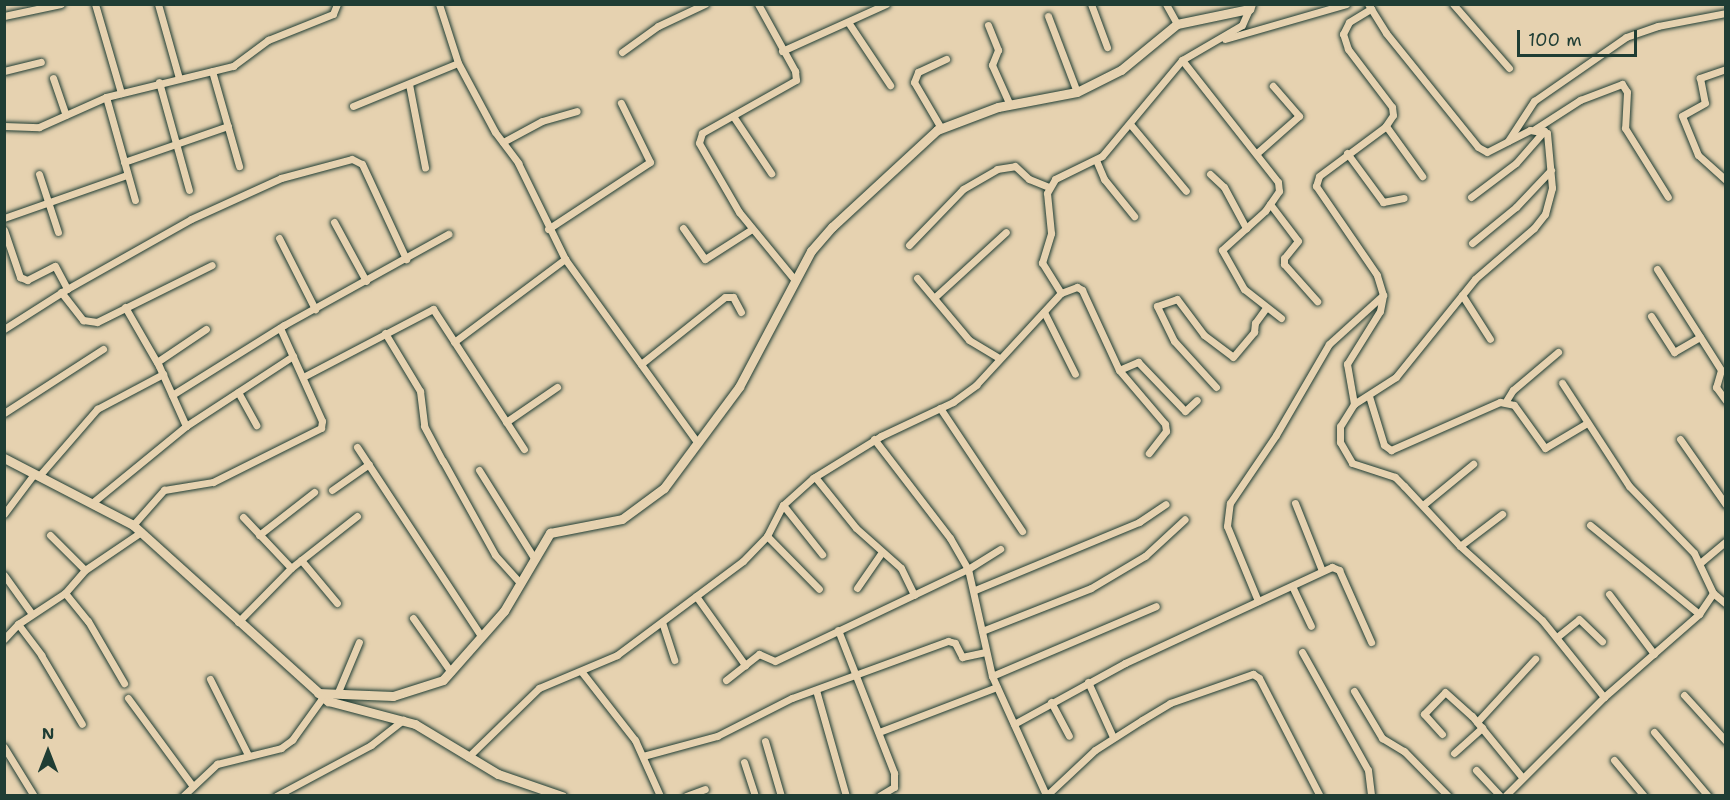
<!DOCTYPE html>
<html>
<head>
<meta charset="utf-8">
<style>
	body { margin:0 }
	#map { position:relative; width:1730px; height:800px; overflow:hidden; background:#e6d2b0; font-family:"Shantell Sans",sans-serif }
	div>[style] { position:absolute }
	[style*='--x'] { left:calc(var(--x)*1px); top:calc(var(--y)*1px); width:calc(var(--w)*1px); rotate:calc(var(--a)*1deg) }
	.roads { filter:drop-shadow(0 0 2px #1f3d34) drop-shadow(0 0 2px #1f3d34) }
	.street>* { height:7px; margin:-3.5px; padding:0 3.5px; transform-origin:3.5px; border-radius:3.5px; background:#e6d2b0 }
	.secondary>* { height:9px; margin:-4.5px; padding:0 4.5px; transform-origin:4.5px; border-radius:4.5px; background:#e6d2b0 }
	span { translate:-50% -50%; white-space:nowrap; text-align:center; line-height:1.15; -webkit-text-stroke:5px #e6d2b0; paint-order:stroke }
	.frame { position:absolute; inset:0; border:6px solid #1f3d34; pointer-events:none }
	.north { position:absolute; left:18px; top:722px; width:60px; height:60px; -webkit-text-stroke:4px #e6d2b0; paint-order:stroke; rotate:0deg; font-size:16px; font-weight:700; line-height:24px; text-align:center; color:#1f3d34 }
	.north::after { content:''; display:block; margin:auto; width:21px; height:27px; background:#1f3d34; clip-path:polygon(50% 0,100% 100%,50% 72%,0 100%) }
	.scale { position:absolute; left:1517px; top:30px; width:120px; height:27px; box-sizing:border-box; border:3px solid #1f3d34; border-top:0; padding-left:8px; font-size:18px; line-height:21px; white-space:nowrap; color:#1f3d34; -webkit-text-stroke:4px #e6d2b0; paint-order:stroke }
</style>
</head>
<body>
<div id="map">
	<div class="roads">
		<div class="street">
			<i style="--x:95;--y:4;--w:93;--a:73.7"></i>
			<i style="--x:158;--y:4;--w:77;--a:74.2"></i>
			<i style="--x:439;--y:4;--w:62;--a:72.1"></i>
			<i style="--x:458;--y:63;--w:78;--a:61.8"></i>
			<i style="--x:495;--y:132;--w:39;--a:53"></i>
			<i style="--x:518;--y:163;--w:107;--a:63.9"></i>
			<i style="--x:565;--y:259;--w:226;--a:54.2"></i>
			<i style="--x:758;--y:4;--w:77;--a:61.1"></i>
			<i style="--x:795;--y:71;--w:9;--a:84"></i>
			<i style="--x:796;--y:80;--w:108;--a:150.6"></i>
			<i style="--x:702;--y:133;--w:10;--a:107"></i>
			<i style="--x:699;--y:143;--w:80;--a:59.9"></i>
			<i style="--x:739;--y:212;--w:87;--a:50.6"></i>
			<i style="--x:1091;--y:4;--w:46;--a:69.6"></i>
			<i style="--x:1166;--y:4;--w:23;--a:61"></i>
			<i style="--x:1368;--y:4;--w:34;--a:58"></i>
			<i style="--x:1386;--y:33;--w:146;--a:51.1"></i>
			<i style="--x:1478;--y:147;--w:10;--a:29"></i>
			<i style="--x:1487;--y:152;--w:48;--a:-27.1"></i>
			<i style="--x:1530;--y:130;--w:17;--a:10"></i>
			<i style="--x:1547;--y:133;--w:55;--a:84.8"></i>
			<i style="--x:1552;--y:188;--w:27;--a:105"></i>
			<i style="--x:1545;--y:214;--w:18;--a:128"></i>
			<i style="--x:1534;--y:228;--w:78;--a:139.2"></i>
			<i style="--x:1475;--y:279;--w:126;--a:128.9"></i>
			<i style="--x:1396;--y:377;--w:50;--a:147.3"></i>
			<i style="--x:1354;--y:404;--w:26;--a:122"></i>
			<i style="--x:1340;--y:426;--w:16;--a:90"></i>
			<i style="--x:1340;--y:442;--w:24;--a:60"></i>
			<i style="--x:1352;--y:463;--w:45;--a:18"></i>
			<i style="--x:1395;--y:477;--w:13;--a:45"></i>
			<i style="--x:1404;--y:486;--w:82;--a:47"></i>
			<i style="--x:1460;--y:546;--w:110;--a:42.1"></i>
			<i style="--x:1542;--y:620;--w:99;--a:51.2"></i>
			<i style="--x:1453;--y:4;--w:85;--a:48.8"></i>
			<i style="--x:4;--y:16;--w:58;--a:-11.9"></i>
			<i style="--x:1048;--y:16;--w:81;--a:69.1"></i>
			<i style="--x:848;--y:22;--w:76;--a:56.3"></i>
			<i style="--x:988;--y:25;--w:27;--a:68"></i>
			<i style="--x:998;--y:50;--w:16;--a:112"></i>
			<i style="--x:992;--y:65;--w:44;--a:65.8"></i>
			<i style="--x:1225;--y:39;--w:126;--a:-16.1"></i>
			<i style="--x:782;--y:51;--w:114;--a:-24.3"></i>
			<i style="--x:622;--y:52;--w:44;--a:-35.8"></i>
			<i style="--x:658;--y:26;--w:52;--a:-25.1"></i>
			<i style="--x:1182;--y:60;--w:155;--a:51.8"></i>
			<i style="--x:1278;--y:182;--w:9;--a:84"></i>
			<i style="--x:1279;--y:191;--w:24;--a:125"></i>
			<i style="--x:1265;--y:211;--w:58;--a:137.8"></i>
			<i style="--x:1222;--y:250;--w:45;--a:60.6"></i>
			<i style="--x:1244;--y:289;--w:47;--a:38.1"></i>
			<i style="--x:1726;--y:69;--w:28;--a:161"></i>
			<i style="--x:1700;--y:78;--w:25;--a:79"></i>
			<i style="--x:1705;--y:103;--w:26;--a:151"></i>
			<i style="--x:1682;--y:116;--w:42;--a:67.7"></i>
			<i style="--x:1698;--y:155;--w:38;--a:42"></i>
			<i style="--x:4;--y:71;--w:38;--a:-14"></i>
			<i style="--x:212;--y:71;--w:99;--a:74.1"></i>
			<i style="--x:53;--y:78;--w:39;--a:71"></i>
			<i style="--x:159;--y:82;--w:112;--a:74.5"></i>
			<i style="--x:409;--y:84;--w:85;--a:79.1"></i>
			<i style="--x:106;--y:97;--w:107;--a:74.3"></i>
			<i style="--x:353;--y:106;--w:113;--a:-22.3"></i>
			<i style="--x:733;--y:116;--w:69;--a:56.3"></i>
			<i style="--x:1130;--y:124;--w:87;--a:50.1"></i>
			<i style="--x:4;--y:126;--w:35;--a:2"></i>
			<i style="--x:39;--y:127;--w:73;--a:-24.1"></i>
			<i style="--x:106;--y:97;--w:131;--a:-13.7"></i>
			<i style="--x:233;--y:66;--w:44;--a:-36.6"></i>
			<i style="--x:268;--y:40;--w:70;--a:-21.8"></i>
			<i style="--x:333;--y:14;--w:11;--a:-68"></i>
			<i style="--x:1386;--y:126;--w:62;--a:54.2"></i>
			<i style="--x:941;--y:128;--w:53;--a:-120.4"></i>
			<i style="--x:914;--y:82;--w:11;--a:-68"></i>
			<i style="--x:918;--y:72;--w:31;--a:-25"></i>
			<i style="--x:1535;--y:129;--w:54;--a:-32.8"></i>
			<i style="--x:1580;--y:100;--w:45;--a:-20.9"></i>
			<i style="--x:1622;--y:84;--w:9;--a:58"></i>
			<i style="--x:1627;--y:92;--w:36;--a:93"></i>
			<i style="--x:1625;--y:128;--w:81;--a:58.1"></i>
			<i style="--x:1508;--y:141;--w:48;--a:-57"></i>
			<i style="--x:1534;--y:101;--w:112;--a:-34.8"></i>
			<i style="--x:1626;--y:37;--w:34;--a:-19"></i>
			<i style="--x:1658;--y:26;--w:69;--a:-10.8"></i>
			<i style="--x:503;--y:142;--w:44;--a:-28.3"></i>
			<i style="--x:542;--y:121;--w:36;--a:-16"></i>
			<i style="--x:1257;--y:153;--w:56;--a:-41.4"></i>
			<i style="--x:1299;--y:116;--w:40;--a:-131"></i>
			<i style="--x:1347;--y:153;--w:61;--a:53.7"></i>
			<i style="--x:1383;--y:202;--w:21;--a:-11"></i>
			<i style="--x:1096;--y:160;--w:21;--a:67"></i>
			<i style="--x:1104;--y:179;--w:48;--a:51"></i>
			<i style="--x:124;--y:162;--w:110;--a:-19.1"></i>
			<i style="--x:39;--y:174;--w:61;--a:71.9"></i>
			<i style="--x:1210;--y:174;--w:19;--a:43"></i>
			<i style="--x:1224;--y:187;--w:47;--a:61.8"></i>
			<i style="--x:1471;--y:197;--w:56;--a:-37.1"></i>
			<i style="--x:1516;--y:163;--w:43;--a:-48.8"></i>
			<i style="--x:1270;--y:204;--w:46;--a:52.9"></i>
			<i style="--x:1298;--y:241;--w:22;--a:129"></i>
			<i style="--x:1284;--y:258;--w:6;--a:90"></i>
			<i style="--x:1284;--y:264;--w:50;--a:48.3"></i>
			<i style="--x:4;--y:218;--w:130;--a:-19.3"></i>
			<i style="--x:334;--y:222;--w:67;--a:61.5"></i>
			<i style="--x:683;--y:228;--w:38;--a:55"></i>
			<i style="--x:705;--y:259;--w:56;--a:-32.6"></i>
			<i style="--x:548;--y:229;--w:122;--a:-33.3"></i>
			<i style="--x:650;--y:162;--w:66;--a:-116.2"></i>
			<i style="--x:4;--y:230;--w:50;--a:71.2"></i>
			<i style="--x:20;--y:277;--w:8;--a:23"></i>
			<i style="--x:27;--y:280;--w:31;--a:-27"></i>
			<i style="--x:55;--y:266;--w:26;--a:62"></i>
			<i style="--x:279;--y:238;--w:80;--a:63.1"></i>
			<i style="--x:1472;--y:243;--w:57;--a:-39.3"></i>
			<i style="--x:1516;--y:207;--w:51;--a:-46.6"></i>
			<i style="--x:909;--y:245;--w:78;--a:-46"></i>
			<i style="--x:963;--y:189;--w:39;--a:-30"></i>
			<i style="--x:997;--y:169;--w:18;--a:-9"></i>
			<i style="--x:1015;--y:166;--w:19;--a:43"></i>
			<i style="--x:1029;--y:179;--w:22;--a:22"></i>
			<i style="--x:1657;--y:269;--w:120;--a:57.6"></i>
			<i style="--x:1721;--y:370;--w:18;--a:106"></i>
			<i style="--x:1716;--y:387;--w:17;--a:54"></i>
			<i style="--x:917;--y:278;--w:81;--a:50"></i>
			<i style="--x:969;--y:340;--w:35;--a:31"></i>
			<i style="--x:61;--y:292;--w:36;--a:52"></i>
			<i style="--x:83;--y:320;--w:14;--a:8"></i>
			<i style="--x:97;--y:322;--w:128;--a:-26.4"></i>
			<i style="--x:1061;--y:293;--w:17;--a:-21"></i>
			<i style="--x:1077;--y:287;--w:6;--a:31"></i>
			<i style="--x:1082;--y:290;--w:88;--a:65.2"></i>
			<i style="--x:1119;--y:370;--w:71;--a:49.6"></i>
			<i style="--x:1165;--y:424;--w:7;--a:82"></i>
			<i style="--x:1166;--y:431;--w:28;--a:128"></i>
			<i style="--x:1462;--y:295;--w:52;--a:57.5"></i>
			<i style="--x:935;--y:297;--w:96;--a:-42.5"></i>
			<i style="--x:125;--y:307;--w:68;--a:60"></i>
			<i style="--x:159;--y:366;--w:66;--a:65.8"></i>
			<i style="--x:1044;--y:312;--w:69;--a:63.4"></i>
			<i style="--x:1651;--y:316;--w:43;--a:57.4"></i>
			<i style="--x:1674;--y:352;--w:30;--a:-30"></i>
			<i style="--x:4;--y:329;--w:75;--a:-32.4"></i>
			<i style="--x:67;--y:289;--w:142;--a:-29.4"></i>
			<i style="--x:191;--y:219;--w:99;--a:-24.5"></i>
			<i style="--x:281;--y:178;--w:73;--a:-15"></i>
			<i style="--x:352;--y:159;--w:11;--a:27"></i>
			<i style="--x:362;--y:164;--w:105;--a:65.1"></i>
			<i style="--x:385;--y:333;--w:68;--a:58.9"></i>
			<i style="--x:420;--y:391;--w:35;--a:83"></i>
			<i style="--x:424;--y:426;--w:40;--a:62"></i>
			<i style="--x:443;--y:461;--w:107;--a:61"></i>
			<i style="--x:495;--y:555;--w:38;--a:48"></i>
			<i style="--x:454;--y:342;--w:139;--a:-36.8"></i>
			<i style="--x:157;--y:362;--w:59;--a:-34"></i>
			<i style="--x:641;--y:364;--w:107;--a:-38.6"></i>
			<i style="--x:725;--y:297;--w:8;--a:0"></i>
			<i style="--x:733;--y:297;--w:17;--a:62"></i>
			<i style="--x:1119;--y:370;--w:21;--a:-23"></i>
			<i style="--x:1138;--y:362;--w:68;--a:46.2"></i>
			<i style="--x:1185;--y:411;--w:16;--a:-43"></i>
			<i style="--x:303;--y:377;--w:147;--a:-27.6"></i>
			<i style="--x:433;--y:309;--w:167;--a:57"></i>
			<i style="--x:1216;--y:387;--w:62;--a:-132.4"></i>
			<i style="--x:1174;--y:341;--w:39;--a:-116"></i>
			<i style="--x:1157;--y:306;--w:21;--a:-19"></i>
			<i style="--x:1177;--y:299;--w:45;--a:53.1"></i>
			<i style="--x:1204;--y:335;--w:36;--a:37"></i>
			<i style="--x:1233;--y:357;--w:33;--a:-50"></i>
			<i style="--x:1254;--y:332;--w:9;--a:-84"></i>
			<i style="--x:1255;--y:323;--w:19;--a:-54"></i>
			<i style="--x:238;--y:392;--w:38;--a:61"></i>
			<i style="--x:172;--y:395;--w:132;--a:-32"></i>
			<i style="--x:284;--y:325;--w:188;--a:-29"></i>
			<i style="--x:1369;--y:396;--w:51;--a:73"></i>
			<i style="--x:1384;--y:445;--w:9;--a:36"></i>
			<i style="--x:1391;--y:450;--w:119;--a:-23.8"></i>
			<i style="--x:1500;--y:402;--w:14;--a:12"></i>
			<i style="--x:1514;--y:405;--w:53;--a:54.2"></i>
			<i style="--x:1545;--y:448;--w:49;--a:-30.8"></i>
			<i style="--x:1506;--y:401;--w:13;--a:-58"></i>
			<i style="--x:1513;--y:390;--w:59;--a:-40.2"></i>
			<i style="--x:1354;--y:404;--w:41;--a:-99.9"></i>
			<i style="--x:1347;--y:364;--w:62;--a:-58.1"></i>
			<i style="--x:1380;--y:311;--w:16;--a:-79"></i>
			<i style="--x:1383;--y:295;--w:21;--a:-107"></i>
			<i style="--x:1377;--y:275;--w:108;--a:-124.4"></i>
			<i style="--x:1316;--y:186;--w:10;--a:-73"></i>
			<i style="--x:1319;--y:176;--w:82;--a:-36.6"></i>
			<i style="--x:1385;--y:127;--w:14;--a:-56"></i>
			<i style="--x:1393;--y:115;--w:8;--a:-97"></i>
			<i style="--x:1392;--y:107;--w:73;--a:-127.2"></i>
			<i style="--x:1348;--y:49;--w:16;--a:-108"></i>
			<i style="--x:1343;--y:34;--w:13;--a:-63"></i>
			<i style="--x:1349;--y:22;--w:26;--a:-31"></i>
			<i style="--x:940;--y:408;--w:148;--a:56.3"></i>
			<i style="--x:4;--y:413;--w:118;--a:-32.9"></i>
			<i style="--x:506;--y:422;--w:62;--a:-34.5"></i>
			<i style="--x:874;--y:439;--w:125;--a:52.5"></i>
			<i style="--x:950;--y:538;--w:36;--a:60"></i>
			<i style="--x:968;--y:569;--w:110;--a:77.4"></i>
			<i style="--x:992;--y:676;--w:131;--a:65.6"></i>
			<i style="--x:1680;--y:439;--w:80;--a:55.1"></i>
			<i style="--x:357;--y:447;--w:227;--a:56.7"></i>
			<i style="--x:479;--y:470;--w:104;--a:58"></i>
			<i style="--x:39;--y:476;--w:89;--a:-49.1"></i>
			<i style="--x:97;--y:409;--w:75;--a:-27.9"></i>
			<i style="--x:815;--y:477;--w:65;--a:51.2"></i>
			<i style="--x:856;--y:528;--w:60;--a:41.6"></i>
			<i style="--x:901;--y:568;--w:30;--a:64"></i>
			<i style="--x:332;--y:490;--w:45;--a:-35.1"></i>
			<i style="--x:92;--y:503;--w:122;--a:-39.3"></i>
			<i style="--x:186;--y:426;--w:128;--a:-33.2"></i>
			<i style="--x:1295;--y:503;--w:73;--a:68.3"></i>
			<i style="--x:783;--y:505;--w:63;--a:51.5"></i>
			<i style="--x:1423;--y:505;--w:65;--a:-39.4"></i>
			<i style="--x:4;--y:514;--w:50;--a:-53.1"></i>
			<i style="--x:243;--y:517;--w:70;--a:46.7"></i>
			<i style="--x:133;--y:525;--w:47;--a:-48.5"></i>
			<i style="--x:164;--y:490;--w:50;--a:-9.3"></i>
			<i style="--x:213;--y:482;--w:121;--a:-26.6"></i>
			<i style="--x:321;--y:428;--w:7;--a:-82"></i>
			<i style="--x:322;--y:421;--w:102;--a:-114.3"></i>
			<i style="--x:1590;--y:525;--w:141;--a:39.2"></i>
			<i style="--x:50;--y:535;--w:49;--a:45"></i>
			<i style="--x:259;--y:535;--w:70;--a:-38"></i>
			<i style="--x:767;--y:536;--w:74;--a:45.5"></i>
			<i style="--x:1460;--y:546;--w:53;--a:-37.3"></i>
			<i style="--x:301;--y:560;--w:56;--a:50.1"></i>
			<i style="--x:1700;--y:563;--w:34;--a:-40"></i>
			<i style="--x:4;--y:575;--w:48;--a:54.3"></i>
			<i style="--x:1292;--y:586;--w:44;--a:64.6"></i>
			<i style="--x:857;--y:588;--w:44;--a:-55.2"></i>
			<i style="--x:975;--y:590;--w:178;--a:-22.5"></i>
			<i style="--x:1139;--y:522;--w:32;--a:-34"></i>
			<i style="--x:65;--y:593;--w:36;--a:51"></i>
			<i style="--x:88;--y:621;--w:72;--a:59.9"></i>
			<i style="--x:1713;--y:593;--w:17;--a:40"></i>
			<i style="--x:1609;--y:594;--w:75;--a:53.1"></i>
			<i style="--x:696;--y:596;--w:85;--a:54.6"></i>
			<i style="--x:1258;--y:601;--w:81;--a:-112.5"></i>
			<i style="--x:1227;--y:526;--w:23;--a:-83"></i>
			<i style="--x:1230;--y:503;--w:82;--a:-55.9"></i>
			<i style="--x:1276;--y:435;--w:105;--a:-59.8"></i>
			<i style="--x:1329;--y:344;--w:73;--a:-42.2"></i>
			<i style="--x:413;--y:618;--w:66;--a:54.9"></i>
			<i style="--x:238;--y:622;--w:76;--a:-45.5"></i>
			<i style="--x:291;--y:568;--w:84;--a:-38.2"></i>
			<i style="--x:662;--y:622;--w:40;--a:72"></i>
			<i style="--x:18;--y:624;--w:39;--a:53"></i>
			<i style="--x:41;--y:655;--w:80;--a:59.3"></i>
			<i style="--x:838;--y:630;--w:154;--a:68.6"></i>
			<i style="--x:894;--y:773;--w:14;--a:90"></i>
			<i style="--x:894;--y:787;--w:17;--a:149"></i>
			<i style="--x:982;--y:631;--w:117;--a:-21.5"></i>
			<i style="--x:1091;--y:588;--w:63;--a:-30.7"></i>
			<i style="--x:1145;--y:556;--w:54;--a:-42.8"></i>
			<i style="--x:1557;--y:637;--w:28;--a:-39"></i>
			<i style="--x:1579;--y:619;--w:32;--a:44"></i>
			<i style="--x:4;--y:639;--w:21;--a:-47"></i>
			<i style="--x:18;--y:624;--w:56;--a:-33.4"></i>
			<i style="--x:65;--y:593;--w:30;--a:-49"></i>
			<i style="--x:85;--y:570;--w:68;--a:-34.2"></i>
			<i style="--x:1302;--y:652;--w:135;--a:60.8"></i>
			<i style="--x:1368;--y:770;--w:26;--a:83"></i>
			<i style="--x:581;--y:671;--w:88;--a:52"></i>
			<i style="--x:635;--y:740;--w:61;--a:65.9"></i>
			<i style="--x:992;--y:676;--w:178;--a:-23.1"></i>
			<i style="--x:210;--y:679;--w:85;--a:63.4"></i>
			<i style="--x:726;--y:680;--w:42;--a:-38.2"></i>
			<i style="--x:759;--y:654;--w:17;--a:24"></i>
			<i style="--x:775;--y:661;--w:214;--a:-25.5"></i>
			<i style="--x:968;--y:569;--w:38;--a:-32"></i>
			<i style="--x:1088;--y:682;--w:60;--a:65.6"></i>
			<i style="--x:816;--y:690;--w:110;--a:74.2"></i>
			<i style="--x:1354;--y:691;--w:55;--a:59.2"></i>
			<i style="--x:1382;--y:738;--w:26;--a:31"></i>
			<i style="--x:1404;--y:751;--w:63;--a:45.6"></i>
			<i style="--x:338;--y:692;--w:54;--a:-67.2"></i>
			<i style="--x:1684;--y:695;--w:62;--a:47.6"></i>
			<i style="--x:128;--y:698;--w:108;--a:53.7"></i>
			<i style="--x:1051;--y:702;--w:38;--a:62"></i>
			<i style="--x:1477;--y:722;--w:86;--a:-47.4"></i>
			<i style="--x:1014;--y:724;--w:127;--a:-28.8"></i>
			<i style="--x:1125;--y:663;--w:228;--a:-24.9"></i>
			<i style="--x:1332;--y:567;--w:8;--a:23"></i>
			<i style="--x:1339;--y:570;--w:79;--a:66"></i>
			<i style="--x:879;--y:732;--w:126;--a:-20.9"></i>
			<i style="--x:1654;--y:732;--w:84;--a:49.8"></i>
			<i style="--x:1442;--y:734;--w:27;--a:-132"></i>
			<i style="--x:1424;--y:714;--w:30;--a:-46"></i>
			<i style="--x:1445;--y:692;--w:36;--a:42"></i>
			<i style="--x:1472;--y:716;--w:79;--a:50.7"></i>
			<i style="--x:765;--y:741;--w:57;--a:73.8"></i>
			<i style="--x:4;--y:747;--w:57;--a:58.5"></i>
			<i style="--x:1454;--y:753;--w:38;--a:-42"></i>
			<i style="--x:643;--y:756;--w:77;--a:-15.1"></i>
			<i style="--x:717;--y:736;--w:84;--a:-26.9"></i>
			<i style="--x:792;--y:698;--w:166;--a:-20.1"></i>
			<i style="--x:948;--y:641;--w:7;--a:16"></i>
			<i style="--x:955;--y:643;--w:16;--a:63"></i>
			<i style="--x:962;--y:657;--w:24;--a:-12"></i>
			<i style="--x:468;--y:757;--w:99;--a:-44.2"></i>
			<i style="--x:539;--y:688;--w:85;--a:-22.9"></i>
			<i style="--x:617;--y:655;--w:157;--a:-36.7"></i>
			<i style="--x:743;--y:561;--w:35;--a:-46"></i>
			<i style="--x:767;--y:536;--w:35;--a:-63"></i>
			<i style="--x:783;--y:505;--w:40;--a:-42"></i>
			<i style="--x:813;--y:478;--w:80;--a:-31.7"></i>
			<i style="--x:881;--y:436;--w:80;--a:-25.3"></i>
			<i style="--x:953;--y:402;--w:29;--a:-36"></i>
			<i style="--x:976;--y:385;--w:125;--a:-47.3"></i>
			<i style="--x:1061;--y:293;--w:36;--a:-122"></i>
			<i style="--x:1042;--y:263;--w:31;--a:-73"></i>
			<i style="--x:1051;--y:233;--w:40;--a:-95.7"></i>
			<i style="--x:1047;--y:193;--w:16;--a:-60"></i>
			<i style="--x:1055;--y:179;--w:52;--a:-26.1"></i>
			<i style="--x:1102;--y:156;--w:125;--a:-50.2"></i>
			<i style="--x:1182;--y:60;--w:69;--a:-30.3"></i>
			<i style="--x:1242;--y:25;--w:17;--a:-66"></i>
			<i style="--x:1614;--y:760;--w:47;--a:50.2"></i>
			<i style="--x:744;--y:762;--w:36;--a:72"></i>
			<i style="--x:1476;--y:770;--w:35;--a:47"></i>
			<i style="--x:183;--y:796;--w:47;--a:-43.3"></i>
			<i style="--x:217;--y:764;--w:66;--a:-14"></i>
			<i style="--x:281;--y:748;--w:14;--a:-36"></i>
			<i style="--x:292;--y:740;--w:53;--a:-54.2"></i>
			<i style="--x:276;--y:796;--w:108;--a:-28.2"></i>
			<i style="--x:371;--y:745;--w:41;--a:-38"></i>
			<i style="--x:686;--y:796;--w:20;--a:-20"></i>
			<i style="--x:1046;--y:796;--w:67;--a:-43.2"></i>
			<i style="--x:1095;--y:750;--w:56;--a:-32.6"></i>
			<i style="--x:1142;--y:720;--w:33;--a:-31"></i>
			<i style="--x:1170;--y:703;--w:88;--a:-19.3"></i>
			<i style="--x:1253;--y:674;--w:7;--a:34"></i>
			<i style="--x:1259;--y:678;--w:133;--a:62.7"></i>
			<i style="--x:1505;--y:796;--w:140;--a:-45"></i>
			<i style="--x:1604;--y:697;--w:126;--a:-41.1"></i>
			<i style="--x:1699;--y:614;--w:25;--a:-56"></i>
			<i style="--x:1713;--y:593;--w:44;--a:-115.4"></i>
			<i style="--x:1694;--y:553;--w:93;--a:-134.1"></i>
			<i style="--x:1629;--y:486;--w:123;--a:-123"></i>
		</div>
		<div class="secondary">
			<i style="--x:4;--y:458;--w:145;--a:27.4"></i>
			<i style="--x:133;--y:525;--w:263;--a:42.1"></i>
			<i style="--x:328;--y:701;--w:90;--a:14.8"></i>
			<i style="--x:415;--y:724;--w:97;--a:31.1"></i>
			<i style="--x:498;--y:774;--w:68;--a:19"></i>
			<i style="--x:318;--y:693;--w:75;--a:2.3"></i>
			<i style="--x:393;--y:696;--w:52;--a:-17.7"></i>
			<i style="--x:443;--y:680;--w:92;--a:-48.5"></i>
			<i style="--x:504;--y:611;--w:91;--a:-59.5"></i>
			<i style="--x:550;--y:533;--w:73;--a:-11"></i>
			<i style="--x:622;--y:519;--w:52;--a:-36.4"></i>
			<i style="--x:664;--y:488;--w:126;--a:-53.4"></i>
			<i style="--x:739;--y:387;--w:154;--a:-62.1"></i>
			<i style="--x:811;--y:251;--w:32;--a:-49"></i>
			<i style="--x:832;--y:227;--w:143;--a:-42.7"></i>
			<i style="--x:937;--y:130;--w:65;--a:-20.7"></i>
			<i style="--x:998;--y:107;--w:80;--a:-10.8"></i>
			<i style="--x:1077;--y:92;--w:49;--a:-26.6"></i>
			<i style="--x:1121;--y:70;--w:72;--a:-39.4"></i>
			<i style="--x:1177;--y:24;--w:74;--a:-11.8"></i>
			<i style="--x:1249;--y:9;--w:5;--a:-68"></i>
		</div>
	</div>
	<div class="frame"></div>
	<div class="north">N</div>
	<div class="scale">100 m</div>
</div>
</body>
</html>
